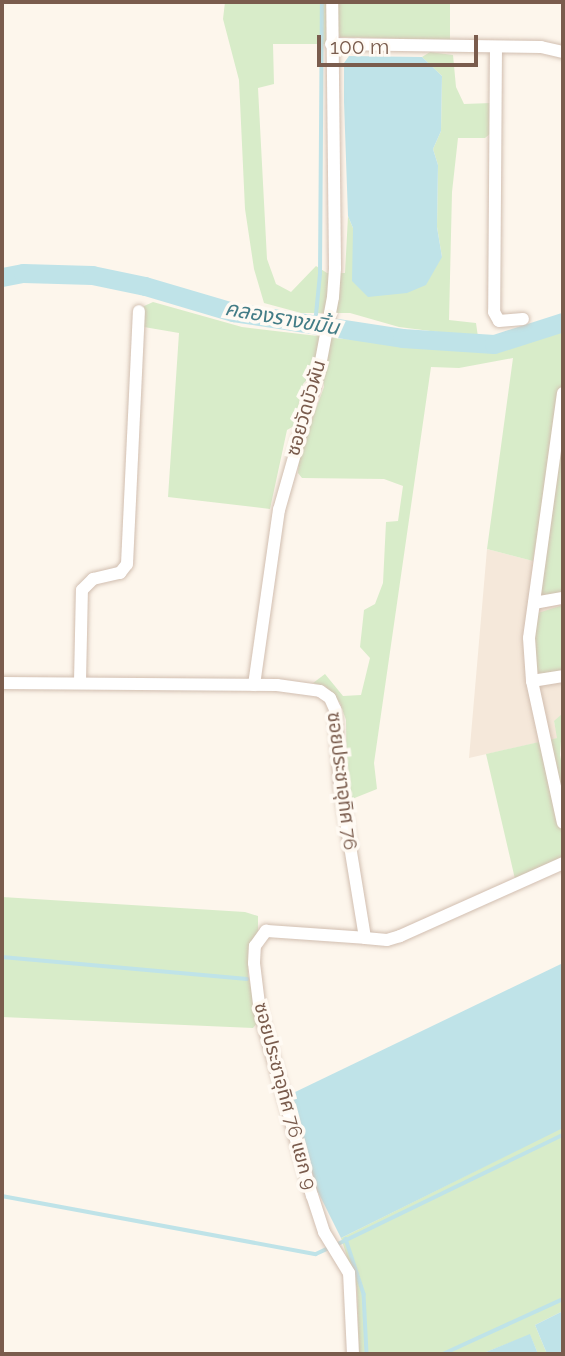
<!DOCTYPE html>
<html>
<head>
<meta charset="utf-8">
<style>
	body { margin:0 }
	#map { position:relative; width:565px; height:1356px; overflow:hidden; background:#fdf6ec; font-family:Raleway,"Noto Sans Thai",sans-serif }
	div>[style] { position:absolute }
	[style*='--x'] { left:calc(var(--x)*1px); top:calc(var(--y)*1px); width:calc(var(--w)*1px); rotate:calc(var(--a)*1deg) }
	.residential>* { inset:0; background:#f5e8da }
	.green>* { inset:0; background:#d8ecc9 }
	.water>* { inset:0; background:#bfe3e8 }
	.stream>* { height:3.5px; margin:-1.75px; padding:0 1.75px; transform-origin:1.75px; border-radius:1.75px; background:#bfe3e8 }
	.river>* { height:19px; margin:-9.5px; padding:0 9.5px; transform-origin:9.5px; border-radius:9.5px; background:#bfe3e8 }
	.roads { filter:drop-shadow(0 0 2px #d1beb0) drop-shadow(0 0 2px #d1beb0) }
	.minor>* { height:12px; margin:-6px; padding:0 6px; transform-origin:6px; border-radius:6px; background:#fff }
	span { translate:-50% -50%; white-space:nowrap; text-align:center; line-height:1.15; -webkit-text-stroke:7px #fffaf3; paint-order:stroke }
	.street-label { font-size:19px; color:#7a5c4d }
	.water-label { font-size:21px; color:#437c86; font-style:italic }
	.frame { position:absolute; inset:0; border:4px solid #7a5c4d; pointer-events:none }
	.scale { position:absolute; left:317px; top:35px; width:161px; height:32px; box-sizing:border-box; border:4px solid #7a5c4d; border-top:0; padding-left:9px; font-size:21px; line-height:24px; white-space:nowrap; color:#7a5c4d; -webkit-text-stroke:5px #fffaf3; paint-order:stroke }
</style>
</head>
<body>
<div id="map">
	<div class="residential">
		<i style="clip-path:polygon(561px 339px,563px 339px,563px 605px,556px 607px,563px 672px,563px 713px,554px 722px,558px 738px,469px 758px,487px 549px,533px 561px,563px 379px)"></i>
	</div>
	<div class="green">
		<i style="clip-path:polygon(225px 2px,329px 2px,326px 44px,273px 44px,274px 84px,258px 88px,267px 259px,276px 284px,291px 292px,316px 266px,327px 273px,345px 273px,348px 216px,353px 228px,353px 247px,442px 257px,437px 227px,438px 165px,433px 149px,441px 131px,442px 76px,422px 57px,430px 52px,453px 55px,456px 87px,464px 104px,491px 103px,491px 133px,485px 138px,458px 138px,452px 192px,449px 320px,476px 323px,478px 337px,399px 327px,350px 313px,301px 313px,264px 303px,254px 269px,245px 209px,239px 80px,223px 19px)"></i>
		<i style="clip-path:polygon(338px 2px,450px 2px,450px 40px,340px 37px,336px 24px)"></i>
		<i style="clip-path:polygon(153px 302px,242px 327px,343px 339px,435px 343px,447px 347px,506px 347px,563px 326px,563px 339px,561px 339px,563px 379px,533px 561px,487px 549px,513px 358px,459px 368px,431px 367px,374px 763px,377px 789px,347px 801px,346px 720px,340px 703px,325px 686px,313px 683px,325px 674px,343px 696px,361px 695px,370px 658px,360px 647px,364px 610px,375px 604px,383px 583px,386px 522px,398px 521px,403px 486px,384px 479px,302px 478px,298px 473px,299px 455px,324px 387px,323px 378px,313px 373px,303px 384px,294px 426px,287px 430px,270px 509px,168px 497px,179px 333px,144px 327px,142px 307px)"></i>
		<i style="clip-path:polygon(563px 424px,563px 595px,540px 596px)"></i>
		<i style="clip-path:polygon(563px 605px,563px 672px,537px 677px,534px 635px,538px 613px)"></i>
		<i style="clip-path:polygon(563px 713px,560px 755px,563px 771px,563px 857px,515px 879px,486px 754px,557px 738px,554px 721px)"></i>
		<i style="clip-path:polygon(2px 897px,245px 912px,258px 916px,258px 931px,249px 961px,248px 974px,258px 1022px,253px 1028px,2px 1017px)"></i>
		<i style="clip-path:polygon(563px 1127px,563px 1311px,535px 1325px,547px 1354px,538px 1354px,530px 1335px,481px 1354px,359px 1354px,357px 1288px,341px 1238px)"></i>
	</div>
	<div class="water">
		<i style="clip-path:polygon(349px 56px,422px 57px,442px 76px,441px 131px,433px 149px,438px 165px,437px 227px,442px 257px,426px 285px,407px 293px,368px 297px,352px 281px,353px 228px,348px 216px,344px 102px,344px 63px)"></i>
		<i style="clip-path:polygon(563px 963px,563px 1128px,341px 1238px,317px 1190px,291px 1094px)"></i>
		<i style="clip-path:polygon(563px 1311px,563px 1354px,547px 1354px,535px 1325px)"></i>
		<i style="clip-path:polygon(530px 1334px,538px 1354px,481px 1354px)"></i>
	</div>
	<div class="stream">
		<i style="--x:315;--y:325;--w:51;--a:-84.4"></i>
		<i style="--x:320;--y:274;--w:272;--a:-89.6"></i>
		<i style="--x:2;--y:957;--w:246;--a:5.1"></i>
		<i style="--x:2;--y:1196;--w:319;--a:10.5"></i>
		<i style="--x:316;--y:1254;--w:14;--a:-25"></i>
		<i style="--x:346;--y:1239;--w:58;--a:71.9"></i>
		<i style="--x:364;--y:1294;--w:60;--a:87.1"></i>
		<i style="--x:336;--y:1245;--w:252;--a:-25.9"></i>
		<i style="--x:443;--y:1354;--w:132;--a:-24.6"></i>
	</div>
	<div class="river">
		<i style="--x:2;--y:277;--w:21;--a:-11"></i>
		<i style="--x:23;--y:273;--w:69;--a:1.7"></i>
		<i style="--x:92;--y:275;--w:54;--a:11.7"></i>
		<i style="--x:145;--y:286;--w:92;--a:16.5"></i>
		<i style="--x:233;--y:312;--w:171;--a:8.7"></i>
		<i style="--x:402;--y:338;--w:92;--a:3.7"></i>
		<i style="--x:494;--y:344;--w:72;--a:-17.7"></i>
	</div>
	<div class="roads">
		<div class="minor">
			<i style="--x:331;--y:44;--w:210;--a:0.8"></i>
			<i style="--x:541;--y:47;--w:23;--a:13"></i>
			<i style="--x:496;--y:47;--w:265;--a:90.4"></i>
			<i style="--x:494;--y:312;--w:10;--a:61"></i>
			<i style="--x:499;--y:321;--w:24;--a:-5"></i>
			<i style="--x:563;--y:393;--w:247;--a:97.9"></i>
			<i style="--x:529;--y:638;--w:43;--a:86"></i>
			<i style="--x:532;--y:681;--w:145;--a:77.7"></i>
			<i style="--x:534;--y:603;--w:29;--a:-10"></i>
			<i style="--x:532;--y:681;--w:31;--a:-9"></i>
			<i style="--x:80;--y:682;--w:92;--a:-88.8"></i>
			<i style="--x:82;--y:590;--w:16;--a:-45"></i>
			<i style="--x:93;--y:579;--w:28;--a:-13"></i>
			<i style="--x:120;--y:573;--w:11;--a:-52"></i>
			<i style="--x:127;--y:564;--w:253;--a:-87.3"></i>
			<i style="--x:2;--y:683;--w:275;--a:0.4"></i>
			<i style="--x:277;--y:685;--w:43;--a:7.9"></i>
			<i style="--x:320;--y:691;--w:12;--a:35"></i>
			<i style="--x:330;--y:698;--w:12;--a:66"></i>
			<i style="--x:335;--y:709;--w:76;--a:86.2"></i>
			<i style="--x:340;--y:785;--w:155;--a:80.7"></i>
			<i style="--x:365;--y:938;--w:22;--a:5"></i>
			<i style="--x:387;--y:940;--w:14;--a:-17"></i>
			<i style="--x:400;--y:936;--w:179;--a:-24.1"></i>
			<i style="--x:254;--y:685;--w:177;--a:-81.9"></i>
			<i style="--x:279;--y:510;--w:150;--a:-74.1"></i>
			<i style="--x:320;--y:366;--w:70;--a:-79.3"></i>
			<i style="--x:333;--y:297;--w:29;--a:-86"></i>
			<i style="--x:335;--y:268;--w:266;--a:-90.6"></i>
			<i style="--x:353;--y:1354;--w:81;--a:-92.8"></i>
			<i style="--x:349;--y:1273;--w:48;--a:-121.4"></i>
			<i style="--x:324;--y:1232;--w:38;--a:-108"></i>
			<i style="--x:312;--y:1196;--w:191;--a:-105.8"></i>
			<i style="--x:260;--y:1012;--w:49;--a:-97"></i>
			<i style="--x:254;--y:963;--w:17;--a:-87"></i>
			<i style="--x:255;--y:946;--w:19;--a:-54"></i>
			<i style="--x:266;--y:931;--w:99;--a:4"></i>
		</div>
	</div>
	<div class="street-label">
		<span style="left:306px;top:408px;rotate:-74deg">ซอยวัดบัวผัน</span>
		<span style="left:342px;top:781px;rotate:83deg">ซอยประชาอุทิศ 76</span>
		<span style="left:285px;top:1096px;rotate:75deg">ซอยประชาอุทิศ 76 แยก 9</span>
	</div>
	<div class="water-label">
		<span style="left:282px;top:318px;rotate:10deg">คลองรางขมิ้น</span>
	</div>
	<div class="frame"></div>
	<div class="scale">100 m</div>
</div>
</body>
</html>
